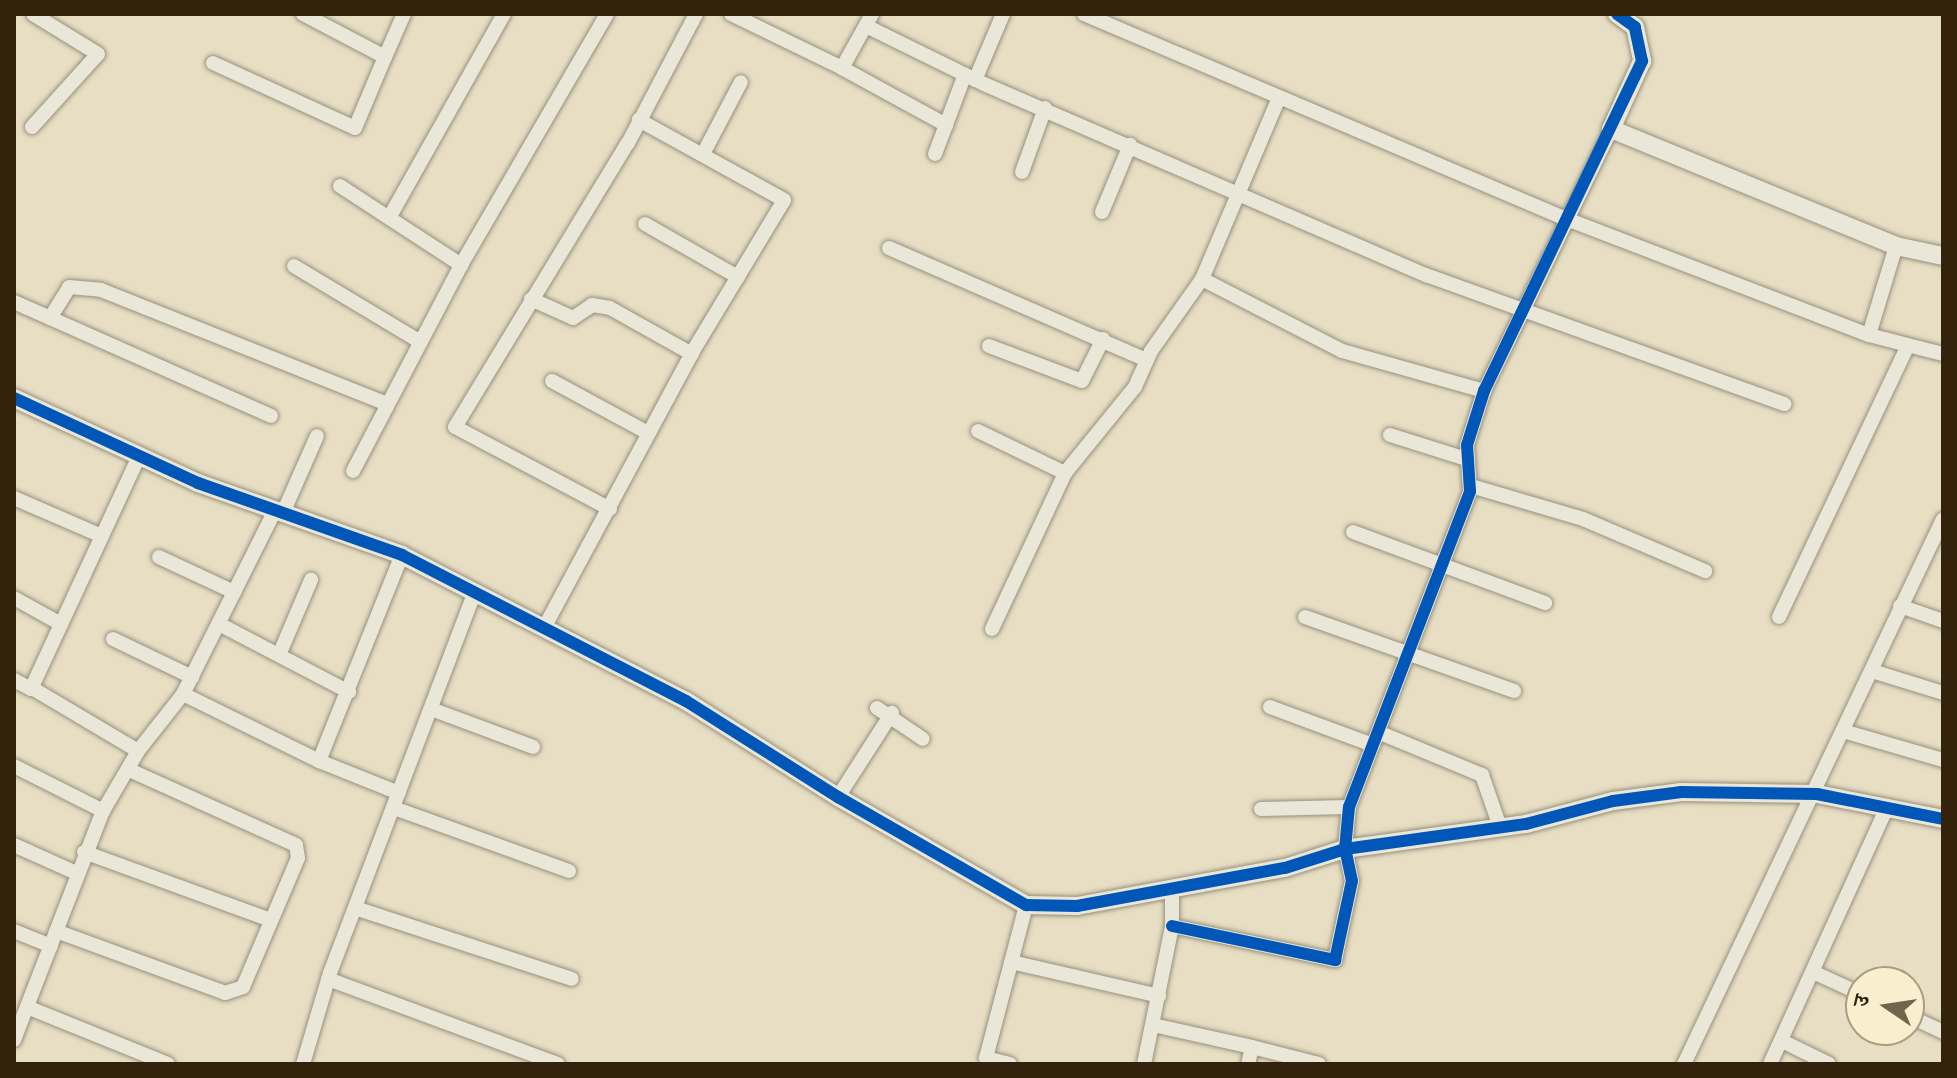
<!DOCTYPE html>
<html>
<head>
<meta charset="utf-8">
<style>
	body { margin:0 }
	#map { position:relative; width:1957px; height:1078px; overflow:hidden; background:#e7dec3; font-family:Vollkorn,"Noto Serif Devanagari",serif }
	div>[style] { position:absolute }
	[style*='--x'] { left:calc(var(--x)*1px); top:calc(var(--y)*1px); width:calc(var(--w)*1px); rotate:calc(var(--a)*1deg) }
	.roads { filter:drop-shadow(0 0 2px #97907e) drop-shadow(0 0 2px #97907e) }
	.minor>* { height:14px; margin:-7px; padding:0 7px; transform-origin:7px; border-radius:7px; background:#eae6d8 }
	.tertiary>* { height:18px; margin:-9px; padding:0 9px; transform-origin:9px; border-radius:9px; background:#eae6d8 }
	.cycleway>* { height:12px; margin:-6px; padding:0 6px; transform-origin:6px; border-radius:6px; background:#0057b8 }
	span { translate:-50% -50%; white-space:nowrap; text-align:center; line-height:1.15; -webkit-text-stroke:8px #f9eece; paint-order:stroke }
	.frame { position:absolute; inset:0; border:16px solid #33230d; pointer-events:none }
	.north { position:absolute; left:1845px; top:966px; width:80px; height:80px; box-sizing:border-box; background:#f9eece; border:2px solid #aa9d81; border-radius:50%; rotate:283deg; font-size:22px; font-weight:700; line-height:32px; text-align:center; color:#33230d }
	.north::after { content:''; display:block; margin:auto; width:28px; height:36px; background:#72644d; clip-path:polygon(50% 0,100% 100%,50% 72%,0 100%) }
</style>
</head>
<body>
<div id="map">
	<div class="roads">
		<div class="minor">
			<i style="--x:731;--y:14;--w:123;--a:25.9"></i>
			<i style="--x:842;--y:68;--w:62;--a:-60.9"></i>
			<i style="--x:1084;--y:14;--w:522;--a:23.03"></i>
			<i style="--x:1564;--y:218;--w:327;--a:21"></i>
			<i style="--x:866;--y:26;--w:131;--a:26.2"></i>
			<i style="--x:984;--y:84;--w:482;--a:23.4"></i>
			<i style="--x:1426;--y:275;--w:381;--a:19.8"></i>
			<i style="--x:385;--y:57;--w:47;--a:-66.2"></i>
			<i style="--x:213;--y:63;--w:156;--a:24.6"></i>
			<i style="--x:355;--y:128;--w:77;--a:-67.1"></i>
			<i style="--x:385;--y:57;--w:93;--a:-152.3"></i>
			<i style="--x:842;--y:68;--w:119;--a:28.7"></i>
			<i style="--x:975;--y:80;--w:72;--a:-67"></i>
			<i style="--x:32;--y:127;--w:98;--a:-47.9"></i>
			<i style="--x:98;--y:54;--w:76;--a:-148.4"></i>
			<i style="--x:703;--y:154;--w:81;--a:-62.2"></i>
			<i style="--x:935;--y:154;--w:85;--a:-69.4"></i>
			<i style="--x:1022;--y:172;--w:68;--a:-70.2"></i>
			<i style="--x:340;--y:186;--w:145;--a:33.1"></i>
			<i style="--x:1102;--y:212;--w:73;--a:-67.3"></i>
			<i style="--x:389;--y:218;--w:234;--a:-60.6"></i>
			<i style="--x:645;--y:224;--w:107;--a:29.7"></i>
			<i style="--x:1896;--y:246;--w:93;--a:106.9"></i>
			<i style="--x:1869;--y:335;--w:76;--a:14.4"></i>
			<i style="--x:889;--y:248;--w:281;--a:23.5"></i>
			<i style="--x:294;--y:266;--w:146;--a:31"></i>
			<i style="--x:1202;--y:279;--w:194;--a:-67"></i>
			<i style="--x:531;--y:299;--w:46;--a:24.3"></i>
			<i style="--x:573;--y:318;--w:23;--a:-34"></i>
			<i style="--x:592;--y:305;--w:18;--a:9"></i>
			<i style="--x:610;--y:308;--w:94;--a:29.3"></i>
			<i style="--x:14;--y:302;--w:281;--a:23.9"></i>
			<i style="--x:50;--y:318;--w:36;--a:-58"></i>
			<i style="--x:69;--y:287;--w:32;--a:5"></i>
			<i style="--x:101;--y:290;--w:308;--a:21.7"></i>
			<i style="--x:989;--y:346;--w:99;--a:20.6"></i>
			<i style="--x:1082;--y:381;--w:47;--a:-63.4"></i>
			<i style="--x:552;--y:381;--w:109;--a:28.4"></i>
			<i style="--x:978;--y:431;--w:97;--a:25.8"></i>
			<i style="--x:1390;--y:435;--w:80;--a:17.5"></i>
			<i style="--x:353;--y:471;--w:233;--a:-62.3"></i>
			<i style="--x:461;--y:265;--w:290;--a:-59.8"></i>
			<i style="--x:1471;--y:486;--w:117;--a:16.4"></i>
			<i style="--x:1583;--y:519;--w:133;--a:23.1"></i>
			<i style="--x:14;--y:498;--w:96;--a:23.4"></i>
			<i style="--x:610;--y:509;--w:175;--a:-152.1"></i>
			<i style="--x:455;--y:427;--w:333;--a:-58.7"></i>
			<i style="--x:628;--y:143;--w:146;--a:-62.2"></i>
			<i style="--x:283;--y:513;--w:84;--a:-66.2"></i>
			<i style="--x:1353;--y:532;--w:205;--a:20.3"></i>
			<i style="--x:159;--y:557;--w:83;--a:25"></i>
			<i style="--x:14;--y:598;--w:54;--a:29"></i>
			<i style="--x:1900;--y:606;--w:46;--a:19.2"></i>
			<i style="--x:1305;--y:617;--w:222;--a:19.5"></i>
			<i style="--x:1779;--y:617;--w:298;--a:-64.6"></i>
			<i style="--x:219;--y:624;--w:147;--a:27.6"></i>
			<i style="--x:544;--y:628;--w:315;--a:-61.7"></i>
			<i style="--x:693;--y:351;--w:176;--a:-58.9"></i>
			<i style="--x:784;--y:200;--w:166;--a:-151.1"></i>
			<i style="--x:992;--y:629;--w:172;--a:-64.9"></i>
			<i style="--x:1065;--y:473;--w:111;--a:-50.9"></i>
			<i style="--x:1135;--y:387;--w:39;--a:-66"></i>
			<i style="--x:1151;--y:351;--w:88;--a:-54.7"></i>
			<i style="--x:1202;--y:279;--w:157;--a:27.2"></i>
			<i style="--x:1342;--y:351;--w:148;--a:15.7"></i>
			<i style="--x:113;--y:639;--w:88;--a:25.7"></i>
			<i style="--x:279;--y:655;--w:82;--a:-66.9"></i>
			<i style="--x:1872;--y:671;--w:74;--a:17.2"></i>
			<i style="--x:14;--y:680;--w:19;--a:28"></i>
			<i style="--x:31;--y:689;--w:257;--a:-65.1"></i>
			<i style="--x:32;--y:688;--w:123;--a:30.7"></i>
			<i style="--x:183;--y:694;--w:152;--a:26.2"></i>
			<i style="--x:319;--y:761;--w:86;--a:21.8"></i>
			<i style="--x:1270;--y:707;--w:110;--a:20.3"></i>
			<i style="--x:877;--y:708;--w:55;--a:34"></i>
			<i style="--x:431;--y:709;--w:109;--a:20.4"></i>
			<i style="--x:1843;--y:731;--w:104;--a:16.2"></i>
			<i style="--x:1378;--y:732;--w:113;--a:22.5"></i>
			<i style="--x:1482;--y:775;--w:55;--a:70.9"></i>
			<i style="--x:319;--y:761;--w:222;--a:-68.1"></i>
			<i style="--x:14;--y:766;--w:100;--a:26.8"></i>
			<i style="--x:838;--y:797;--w:100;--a:-57.3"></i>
			<i style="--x:394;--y:808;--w:186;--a:19.8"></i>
			<i style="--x:1261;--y:809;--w:88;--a:-1.3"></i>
			<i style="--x:14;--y:845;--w:68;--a:24.3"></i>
			<i style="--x:84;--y:852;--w:199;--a:20"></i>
			<i style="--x:355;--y:908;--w:228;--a:18.1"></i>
			<i style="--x:1172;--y:926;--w:167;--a:11.8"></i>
			<i style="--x:1335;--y:960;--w:81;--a:-77.9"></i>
			<i style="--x:1352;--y:881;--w:33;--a:-102"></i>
			<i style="--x:1345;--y:849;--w:42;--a:-84.6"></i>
			<i style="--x:1349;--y:807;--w:338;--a:-69"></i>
			<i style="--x:1470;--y:491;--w:46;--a:-93.7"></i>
			<i style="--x:1467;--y:445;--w:57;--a:-72.5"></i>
			<i style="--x:1484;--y:391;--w:291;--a:-64.1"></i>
			<i style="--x:14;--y:931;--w:40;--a:22"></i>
			<i style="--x:56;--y:931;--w:180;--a:20.1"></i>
			<i style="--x:225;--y:993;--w:19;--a:-18"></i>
			<i style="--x:243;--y:987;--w:140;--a:-66.9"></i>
			<i style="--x:298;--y:858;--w:13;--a:-99"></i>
			<i style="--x:296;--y:845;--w:183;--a:-155.8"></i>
			<i style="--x:1011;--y:962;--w:152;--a:12.9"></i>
			<i style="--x:1813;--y:972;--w:53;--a:24.6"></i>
			<i style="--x:328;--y:979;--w:245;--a:20.3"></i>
			<i style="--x:27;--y:1007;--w:152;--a:22"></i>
			<i style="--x:1909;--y:1016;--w:38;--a:25"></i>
			<i style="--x:1153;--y:1025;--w:101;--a:12.5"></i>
			<i style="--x:1252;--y:1047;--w:17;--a:103"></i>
			<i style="--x:14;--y:1040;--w:246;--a:-68.8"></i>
			<i style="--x:103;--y:811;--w:69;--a:-59.7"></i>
			<i style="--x:138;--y:751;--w:73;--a:-51.7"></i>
			<i style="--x:183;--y:694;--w:206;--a:-63.4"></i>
			<i style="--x:1782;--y:1041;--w:52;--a:26.1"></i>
			<i style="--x:1252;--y:1047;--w:69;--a:14.2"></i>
			<i style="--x:303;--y:1064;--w:95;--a:-73.5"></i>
			<i style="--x:330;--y:973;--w:408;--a:-69.2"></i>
			<i style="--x:1010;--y:1064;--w:25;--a:-166"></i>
			<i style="--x:986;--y:1058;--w:158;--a:-75.3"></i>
			<i style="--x:1144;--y:1064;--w:141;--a:-78.5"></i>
			<i style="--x:1172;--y:926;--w:37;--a:-90"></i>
			<i style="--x:1684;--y:1064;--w:603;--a:-64.58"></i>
			<i style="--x:1770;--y:1064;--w:282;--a:-65.5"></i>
		</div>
		<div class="tertiary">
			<i style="--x:1617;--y:14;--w:22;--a:36"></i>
			<i style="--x:1635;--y:27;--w:35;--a:78"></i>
			<i style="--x:1642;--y:61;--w:75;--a:114.5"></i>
			<i style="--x:1611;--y:129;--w:308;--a:22.3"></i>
			<i style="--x:1896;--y:246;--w:48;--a:12"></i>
			<i style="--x:14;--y:398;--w:203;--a:24.8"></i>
			<i style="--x:198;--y:483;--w:216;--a:19.4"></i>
			<i style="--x:402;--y:555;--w:319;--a:27.2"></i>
			<i style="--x:686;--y:701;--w:180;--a:32.3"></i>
			<i style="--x:838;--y:797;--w:217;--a:29.9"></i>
			<i style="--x:1026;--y:905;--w:51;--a:1.1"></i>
			<i style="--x:1077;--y:906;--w:211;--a:-10.4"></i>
			<i style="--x:1285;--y:868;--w:63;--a:-17.6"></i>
			<i style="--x:1345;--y:849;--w:183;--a:-7.9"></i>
			<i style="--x:1526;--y:824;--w:90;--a:-14.8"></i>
			<i style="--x:1613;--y:801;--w:69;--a:-7.5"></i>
			<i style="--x:1681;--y:792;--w:136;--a:0.8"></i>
			<i style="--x:1817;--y:794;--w:128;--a:11.2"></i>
		</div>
	</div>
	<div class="cycleway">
		<i style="--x:14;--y:398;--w:203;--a:24.8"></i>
		<i style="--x:198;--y:483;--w:216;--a:19.4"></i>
		<i style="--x:402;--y:555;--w:319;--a:27.2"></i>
		<i style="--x:686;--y:701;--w:180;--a:32.3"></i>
		<i style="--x:838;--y:797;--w:217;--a:29.9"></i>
		<i style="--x:1026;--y:905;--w:51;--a:1.1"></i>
		<i style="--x:1077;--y:906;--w:211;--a:-10.4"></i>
		<i style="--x:1285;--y:868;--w:63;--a:-17.6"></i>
		<i style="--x:1345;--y:849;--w:183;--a:-7.9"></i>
		<i style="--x:1526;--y:824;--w:90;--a:-14.8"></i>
		<i style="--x:1613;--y:801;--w:69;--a:-7.5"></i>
		<i style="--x:1681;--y:792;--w:136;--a:0.8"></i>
		<i style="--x:1817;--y:794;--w:128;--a:11.2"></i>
		<i style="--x:1172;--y:926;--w:167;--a:11.8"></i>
		<i style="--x:1335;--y:960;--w:81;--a:-77.9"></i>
		<i style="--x:1352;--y:881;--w:33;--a:-102"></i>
		<i style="--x:1345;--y:849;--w:42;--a:-84.6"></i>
		<i style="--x:1349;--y:807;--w:338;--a:-69"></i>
		<i style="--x:1470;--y:491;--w:46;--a:-93.7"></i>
		<i style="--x:1467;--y:445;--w:57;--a:-72.5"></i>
		<i style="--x:1484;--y:391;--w:366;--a:-64.4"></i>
		<i style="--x:1642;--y:61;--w:35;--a:-102"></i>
		<i style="--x:1635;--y:27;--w:22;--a:-144"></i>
	</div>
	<div class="frame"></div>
	<div class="north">उ</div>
</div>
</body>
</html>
